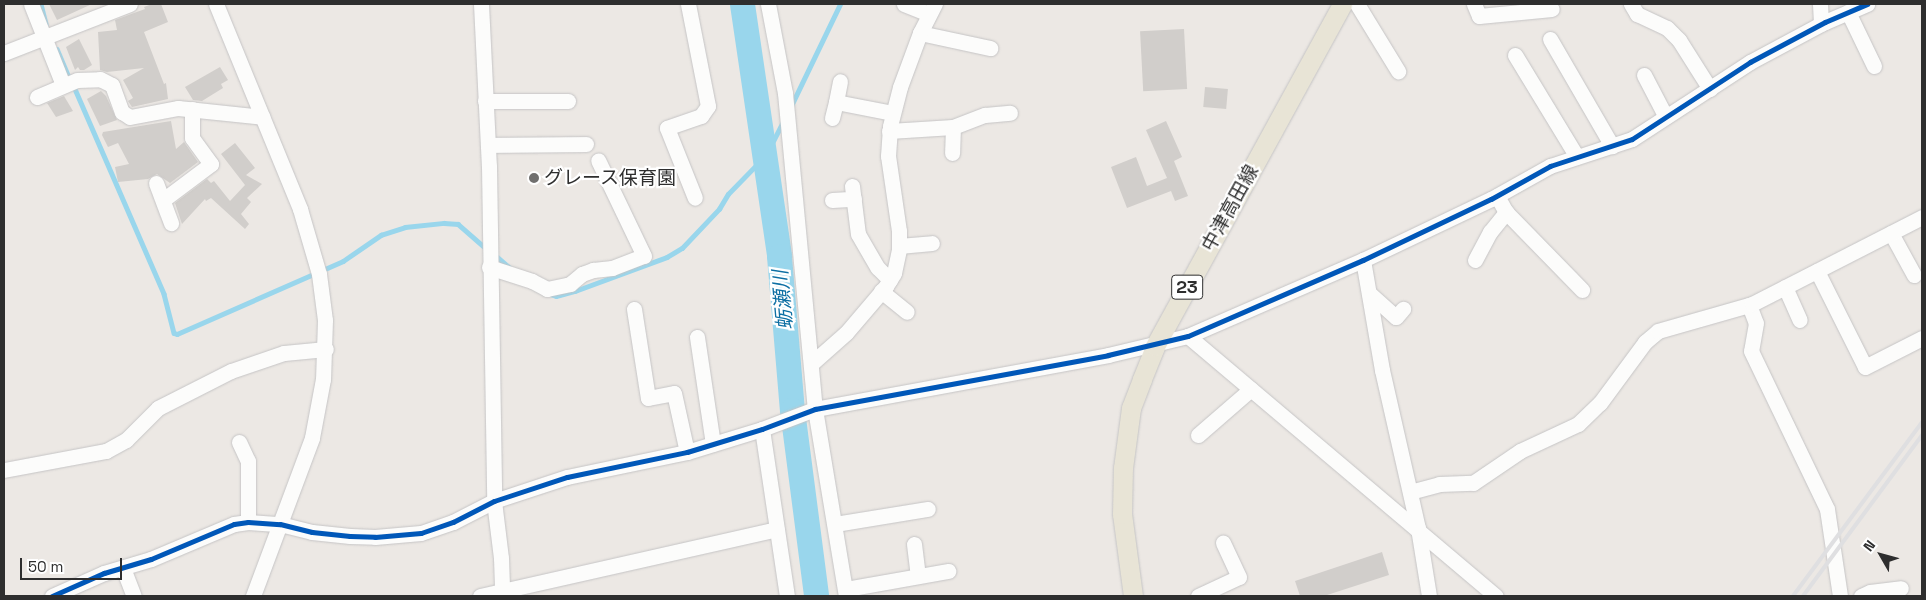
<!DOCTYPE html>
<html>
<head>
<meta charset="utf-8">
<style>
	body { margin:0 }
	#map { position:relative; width:1926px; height:600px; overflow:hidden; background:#ece8e4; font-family:"Space Grotesk","Noto Sans JP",sans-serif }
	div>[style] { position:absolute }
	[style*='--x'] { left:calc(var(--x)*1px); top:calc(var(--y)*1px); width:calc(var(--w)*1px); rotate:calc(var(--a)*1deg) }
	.stream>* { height:4.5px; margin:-2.25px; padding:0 2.25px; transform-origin:2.25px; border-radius:2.25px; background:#99d6ec }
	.river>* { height:25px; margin:-12.5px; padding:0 12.5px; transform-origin:12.5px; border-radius:12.5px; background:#99d6ec }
	.building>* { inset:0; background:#d1cecb; transform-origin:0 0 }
	.roads { filter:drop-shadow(0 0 1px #c5c4c5) drop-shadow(0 0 1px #c5c4c5) }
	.minor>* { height:15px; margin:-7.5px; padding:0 7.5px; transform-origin:7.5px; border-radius:7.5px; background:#fcfcfb }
	.major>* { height:19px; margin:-9.5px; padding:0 9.5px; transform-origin:9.5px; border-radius:9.5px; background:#e8e4d6 }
	.rail>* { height:4px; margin:-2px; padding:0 2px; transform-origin:2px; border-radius:2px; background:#dfdfe1 }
	.cycleway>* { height:5px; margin:-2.5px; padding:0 2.5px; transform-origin:2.5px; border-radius:2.5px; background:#0057b8 }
	.dots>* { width:14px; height:14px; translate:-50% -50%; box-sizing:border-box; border:2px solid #fff; border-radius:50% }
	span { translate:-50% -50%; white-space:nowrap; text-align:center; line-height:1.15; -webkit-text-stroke:4.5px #fff; paint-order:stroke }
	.shield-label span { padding:1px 4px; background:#fff; border:1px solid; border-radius:4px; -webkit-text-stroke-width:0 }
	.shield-label { font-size:18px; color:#2e2e2e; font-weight:700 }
	.poi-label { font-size:19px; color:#2e2e2e }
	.left { translate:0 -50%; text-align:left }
	.street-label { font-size:19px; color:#2e2e2e }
	.water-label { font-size:20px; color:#0d6fa3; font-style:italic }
	.frame { position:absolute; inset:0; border:5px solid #2e2e2e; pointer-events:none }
	.north { position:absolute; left:1856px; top:530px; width:50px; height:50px; -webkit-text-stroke:4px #fff; paint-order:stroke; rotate:308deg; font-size:14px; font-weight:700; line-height:20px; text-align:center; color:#2e2e2e }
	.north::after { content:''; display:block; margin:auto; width:18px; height:22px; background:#2e2e2e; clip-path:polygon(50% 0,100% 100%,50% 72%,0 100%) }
	.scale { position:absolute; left:20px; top:558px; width:102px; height:22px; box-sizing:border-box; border:2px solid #2e2e2e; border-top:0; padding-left:6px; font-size:15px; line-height:18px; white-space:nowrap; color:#2e2e2e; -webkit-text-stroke:4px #fff; paint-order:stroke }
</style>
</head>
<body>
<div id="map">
	<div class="stream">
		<i style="--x:41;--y:4;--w:21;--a:76"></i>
		<i style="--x:57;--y:49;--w:30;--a:67"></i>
		<i style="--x:75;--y:89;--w:223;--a:66.5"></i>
		<i style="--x:164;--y:294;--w:40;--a:75.6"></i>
		<i style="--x:174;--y:333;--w:3;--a:18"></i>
		<i style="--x:177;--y:334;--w:181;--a:-23.7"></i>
		<i style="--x:343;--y:261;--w:46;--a:-34.4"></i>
		<i style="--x:381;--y:235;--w:25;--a:-18"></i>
		<i style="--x:405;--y:227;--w:39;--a:-6"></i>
		<i style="--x:444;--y:223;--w:14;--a:4"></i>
		<i style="--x:458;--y:224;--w:37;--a:41"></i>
		<i style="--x:791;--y:106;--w:113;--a:-64.3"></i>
		<i style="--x:494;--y:254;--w:20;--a:41"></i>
		<i style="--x:550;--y:294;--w:6;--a:18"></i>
		<i style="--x:556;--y:296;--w:20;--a:-15"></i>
		<i style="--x:575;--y:291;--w:98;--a:-20.3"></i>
		<i style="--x:667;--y:257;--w:17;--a:-31"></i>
		<i style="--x:682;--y:248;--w:54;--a:-46.5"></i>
		<i style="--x:719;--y:209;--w:17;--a:-59"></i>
		<i style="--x:728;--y:194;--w:54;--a:-45.7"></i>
		<i style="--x:766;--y:155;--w:37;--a:-63"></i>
	</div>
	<div class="river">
		<i style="--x:742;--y:4;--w:255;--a:81.6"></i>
		<i style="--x:779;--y:256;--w:155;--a:85.2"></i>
		<i style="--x:792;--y:410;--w:188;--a:82.6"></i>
	</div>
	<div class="building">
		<i style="clip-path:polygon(49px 4px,92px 4px,57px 20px)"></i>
		<i style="clip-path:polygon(152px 4px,161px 4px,168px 22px,144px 32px,164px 84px,166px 83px,168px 99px,132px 107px,128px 101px,133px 98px,123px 80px,144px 68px,107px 72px,100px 70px,98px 32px,117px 30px,115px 20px,145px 9px,144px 7px)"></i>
		<i style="left:1184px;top:29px;width:60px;height:44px;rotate:87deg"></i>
		<i style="clip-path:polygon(79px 39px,92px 65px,84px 70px,80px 70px,78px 67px,75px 70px,66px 47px)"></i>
		<i style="clip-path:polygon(220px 67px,228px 80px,221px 84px,223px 88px,202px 101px,193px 100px,185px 87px)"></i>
		<i style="left:1205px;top:87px;width:23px;height:20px;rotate:5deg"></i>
		<i style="clip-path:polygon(101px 91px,106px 96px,117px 120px,100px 126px,87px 99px)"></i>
		<i style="clip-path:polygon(64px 96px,73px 111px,56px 117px,47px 103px)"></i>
		<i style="clip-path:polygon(171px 121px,176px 149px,184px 142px,198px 162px,170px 183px,157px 174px,148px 179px,118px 182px,115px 167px,129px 164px,118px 143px,108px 147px,102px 135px,103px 132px)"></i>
		<i style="clip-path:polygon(1166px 121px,1182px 157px,1174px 161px,1188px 196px,1175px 201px,1171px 191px,1127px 208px,1111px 167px,1136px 157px,1147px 186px,1167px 178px,1146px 130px)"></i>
		<i style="clip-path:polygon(235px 143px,255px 168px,246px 175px,262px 184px,247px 198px,251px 202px,241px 214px,249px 224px,245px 229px,211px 198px,206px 201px,205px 199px,182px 224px,175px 203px,207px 179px,211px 183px,214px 181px,230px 201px,245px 185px,221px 154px)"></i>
		<i style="clip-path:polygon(1382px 552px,1389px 575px,1324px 596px,1300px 596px,1295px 581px)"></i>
	</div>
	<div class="roads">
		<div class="minor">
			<i style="--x:31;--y:4;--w:87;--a:68.4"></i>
			<i style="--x:216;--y:4;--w:222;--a:67.7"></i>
			<i style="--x:300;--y:209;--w:68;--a:73.7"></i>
			<i style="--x:319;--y:274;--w:46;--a:82.6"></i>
			<i style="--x:325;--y:320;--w:59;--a:91.9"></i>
			<i style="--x:323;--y:379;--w:60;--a:100.6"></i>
			<i style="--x:312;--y:438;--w:169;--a:110.5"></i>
			<i style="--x:481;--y:4;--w:162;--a:87.2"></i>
			<i style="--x:489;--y:166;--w:335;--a:89.1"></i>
			<i style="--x:494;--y:501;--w:57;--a:83"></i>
			<i style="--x:501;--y:558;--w:38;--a:88"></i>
			<i style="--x:688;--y:4;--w:104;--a:78.9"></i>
			<i style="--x:708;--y:106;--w:12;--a:125"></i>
			<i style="--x:701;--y:116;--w:36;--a:161"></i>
			<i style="--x:667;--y:128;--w:75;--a:68.2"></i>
			<i style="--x:768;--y:4;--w:91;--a:79.2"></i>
			<i style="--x:785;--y:93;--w:317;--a:84.6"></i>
			<i style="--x:815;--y:409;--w:190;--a:80.6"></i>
			<i style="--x:904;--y:4;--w:27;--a:22"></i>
			<i style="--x:1357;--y:4;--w:79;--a:58.5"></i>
			<i style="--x:1474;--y:4;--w:13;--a:67"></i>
			<i style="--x:1479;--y:16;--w:73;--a:-5.5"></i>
			<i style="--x:1631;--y:4;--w:12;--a:59"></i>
			<i style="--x:1637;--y:14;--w:33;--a:25"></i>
			<i style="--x:1667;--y:28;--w:17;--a:45"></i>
			<i style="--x:1679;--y:40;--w:58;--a:57.7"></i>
			<i style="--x:1820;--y:4;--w:20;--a:87"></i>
			<i style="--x:1848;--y:12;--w:60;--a:64.3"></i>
			<i style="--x:920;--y:33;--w:72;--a:12.1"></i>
			<i style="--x:1550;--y:39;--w:124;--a:59.9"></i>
			<i style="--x:4;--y:53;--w:135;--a:-21.3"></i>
			<i style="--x:1515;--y:55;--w:119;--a:58.7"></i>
			<i style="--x:1644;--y:75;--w:47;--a:62.4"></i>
			<i style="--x:37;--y:97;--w:43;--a:-23"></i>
			<i style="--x:77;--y:80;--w:23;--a:-2"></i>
			<i style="--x:100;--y:79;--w:13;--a:27"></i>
			<i style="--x:112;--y:85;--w:29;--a:70"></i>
			<i style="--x:122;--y:112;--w:9;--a:32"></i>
			<i style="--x:130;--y:117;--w:49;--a:-10.6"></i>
			<i style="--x:178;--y:108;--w:85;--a:6"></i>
			<i style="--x:485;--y:101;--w:83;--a:0"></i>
			<i style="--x:836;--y:102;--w:21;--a:-79"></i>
			<i style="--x:832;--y:118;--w:16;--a:-76"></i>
			<i style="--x:836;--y:102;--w:57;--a:11.1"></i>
			<i style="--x:953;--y:127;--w:34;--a:-21"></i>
			<i style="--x:985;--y:115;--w:25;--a:-5"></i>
			<i style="--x:889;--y:131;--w:64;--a:-3.6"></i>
			<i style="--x:953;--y:127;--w:26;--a:92"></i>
			<i style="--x:488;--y:145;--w:98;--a:-0.6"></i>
			<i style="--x:156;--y:183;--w:43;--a:69.4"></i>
			<i style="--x:852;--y:186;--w:48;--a:82.9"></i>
			<i style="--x:858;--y:234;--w:39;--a:60"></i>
			<i style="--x:878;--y:268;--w:17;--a:45"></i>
			<i style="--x:1497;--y:196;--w:18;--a:61"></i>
			<i style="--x:1506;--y:212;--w:109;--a:45.7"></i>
			<i style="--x:163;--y:200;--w:60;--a:-36.9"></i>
			<i style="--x:211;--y:164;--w:32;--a:-126"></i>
			<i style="--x:192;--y:138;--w:29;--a:-90"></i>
			<i style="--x:832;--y:200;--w:22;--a:-3"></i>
			<i style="--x:1891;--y:233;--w:48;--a:61.3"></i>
			<i style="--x:899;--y:246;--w:33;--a:-5"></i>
			<i style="--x:1363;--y:260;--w:112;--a:80.2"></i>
			<i style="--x:1382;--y:370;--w:162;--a:77.2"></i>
			<i style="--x:1418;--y:528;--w:69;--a:80.8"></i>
			<i style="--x:1475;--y:260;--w:32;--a:-62"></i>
			<i style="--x:1490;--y:232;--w:26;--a:-51"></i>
			<i style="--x:489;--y:267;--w:45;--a:18"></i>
			<i style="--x:532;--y:281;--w:17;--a:28"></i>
			<i style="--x:547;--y:289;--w:24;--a:-12"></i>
			<i style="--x:570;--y:284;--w:16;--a:-40"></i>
			<i style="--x:582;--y:274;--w:12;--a:-20"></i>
			<i style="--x:593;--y:270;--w:19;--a:-6"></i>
			<i style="--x:612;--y:268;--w:34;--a:-21"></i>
			<i style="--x:644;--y:256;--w:106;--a:-115.6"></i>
			<i style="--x:1817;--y:271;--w:107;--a:63.4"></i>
			<i style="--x:1865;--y:367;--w:64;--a:-27"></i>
			<i style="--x:1785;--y:287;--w:36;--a:66"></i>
			<i style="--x:881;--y:291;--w:33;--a:39"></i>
			<i style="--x:1369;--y:293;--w:36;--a:42"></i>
			<i style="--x:1396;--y:317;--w:11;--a:-49"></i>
			<i style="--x:1749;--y:305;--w:19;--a:69"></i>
			<i style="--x:1756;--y:323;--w:28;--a:100"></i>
			<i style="--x:1751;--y:351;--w:175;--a:64.3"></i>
			<i style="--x:1827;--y:509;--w:88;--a:81.5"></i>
			<i style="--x:634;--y:309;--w:90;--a:81.1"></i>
			<i style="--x:648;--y:398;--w:26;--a:-11"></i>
			<i style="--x:674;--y:393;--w:60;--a:77.6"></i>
			<i style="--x:1188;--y:336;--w:403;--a:40.2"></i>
			<i style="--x:697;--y:337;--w:108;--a:81.5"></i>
			<i style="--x:812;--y:363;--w:45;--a:-41.4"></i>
			<i style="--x:846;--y:333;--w:62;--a:-49.6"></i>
			<i style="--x:886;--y:286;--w:15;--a:-58"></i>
			<i style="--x:894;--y:273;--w:25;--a:-78"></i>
			<i style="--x:899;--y:249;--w:18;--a:-90"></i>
			<i style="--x:899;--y:231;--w:76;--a:-98.3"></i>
			<i style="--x:888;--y:156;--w:30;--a:-86"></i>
			<i style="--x:890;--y:126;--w:40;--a:-75.6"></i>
			<i style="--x:900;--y:87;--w:58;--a:-69.7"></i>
			<i style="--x:920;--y:33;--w:33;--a:-63"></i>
			<i style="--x:762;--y:429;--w:169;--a:81.5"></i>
			<i style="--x:1198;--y:435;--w:70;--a:-41"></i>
			<i style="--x:239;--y:442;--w:21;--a:65"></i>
			<i style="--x:248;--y:461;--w:61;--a:90"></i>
			<i style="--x:4;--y:470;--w:104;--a:-10.6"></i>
			<i style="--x:106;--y:451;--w:23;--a:-29"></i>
			<i style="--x:126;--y:440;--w:45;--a:-45"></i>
			<i style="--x:158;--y:408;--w:82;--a:-26.9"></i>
			<i style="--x:231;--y:371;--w:56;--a:-18.8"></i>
			<i style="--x:284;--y:353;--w:42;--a:-5.4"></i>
			<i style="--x:1410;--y:492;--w:30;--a:-15"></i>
			<i style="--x:1439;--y:484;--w:34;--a:-2"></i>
			<i style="--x:1473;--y:483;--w:57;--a:-34.2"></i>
			<i style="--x:1520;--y:451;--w:64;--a:-25"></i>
			<i style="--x:1578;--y:424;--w:30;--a:-44"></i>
			<i style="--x:1600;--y:403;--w:76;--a:-53.6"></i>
			<i style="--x:1645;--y:342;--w:17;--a:-40"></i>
			<i style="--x:1658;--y:331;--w:98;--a:-16"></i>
			<i style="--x:1752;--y:304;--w:191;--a:-27.1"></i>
			<i style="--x:835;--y:524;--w:94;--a:-9.2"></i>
			<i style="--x:914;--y:544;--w:32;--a:83"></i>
			<i style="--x:123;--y:568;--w:30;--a:69"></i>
			<i style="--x:846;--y:589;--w:104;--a:-10"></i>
			<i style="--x:52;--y:596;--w:57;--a:-23.9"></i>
			<i style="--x:104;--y:573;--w:49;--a:-16.6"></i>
			<i style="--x:151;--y:559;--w:90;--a:-22.9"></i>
			<i style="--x:234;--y:524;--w:14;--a:-8"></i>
			<i style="--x:248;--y:522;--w:32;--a:4"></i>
			<i style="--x:280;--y:524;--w:33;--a:14"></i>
			<i style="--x:312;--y:532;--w:38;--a:6"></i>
			<i style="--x:350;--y:536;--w:25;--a:2"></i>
			<i style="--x:375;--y:537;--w:46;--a:-5"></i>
			<i style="--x:421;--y:533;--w:34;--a:-19"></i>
			<i style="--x:453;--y:522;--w:46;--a:-27.1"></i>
			<i style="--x:494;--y:501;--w:77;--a:-18.2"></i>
			<i style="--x:567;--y:477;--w:123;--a:-11.8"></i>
			<i style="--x:687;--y:452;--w:78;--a:-17"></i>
			<i style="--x:762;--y:429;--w:57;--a:-20.7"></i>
			<i style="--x:815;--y:409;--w:298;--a:-10.4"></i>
			<i style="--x:1108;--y:355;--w:82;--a:-13.4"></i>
			<i style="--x:1188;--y:336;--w:191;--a:-23.5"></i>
			<i style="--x:1363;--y:260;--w:142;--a:-25.5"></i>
			<i style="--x:1491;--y:199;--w:68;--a:-29.2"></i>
			<i style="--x:1550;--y:166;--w:86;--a:-18.2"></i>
			<i style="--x:1632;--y:139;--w:141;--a:-33.1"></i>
			<i style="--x:1750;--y:62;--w:85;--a:-28.1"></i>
			<i style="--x:1825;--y:22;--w:46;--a:-23.2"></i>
			<i style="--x:480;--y:596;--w:304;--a:-12.7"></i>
			<i style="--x:1198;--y:596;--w:45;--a:-24.9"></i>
			<i style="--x:1239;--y:577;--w:38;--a:-115"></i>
			<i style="--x:1861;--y:596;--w:10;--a:-24"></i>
			<i style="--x:1870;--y:592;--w:31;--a:-7"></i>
		</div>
		<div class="major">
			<i style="--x:1133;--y:596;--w:83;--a:-97.6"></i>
			<i style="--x:1122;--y:514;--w:46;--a:-88.8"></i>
			<i style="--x:1123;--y:468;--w:61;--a:-82.4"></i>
			<i style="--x:1131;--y:408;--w:31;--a:-69"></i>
			<i style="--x:1142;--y:379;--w:35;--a:-68"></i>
			<i style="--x:1155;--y:346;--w:390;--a:-61.3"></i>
		</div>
	</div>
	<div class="rail">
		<i style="--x:1793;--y:596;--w:217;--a:-53.4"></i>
		<i style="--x:1803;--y:596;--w:200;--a:-53.5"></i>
	</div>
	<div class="cycleway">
		<i style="--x:52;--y:596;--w:57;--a:-23.9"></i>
		<i style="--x:104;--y:573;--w:49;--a:-16.6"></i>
		<i style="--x:151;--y:559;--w:90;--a:-22.9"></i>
		<i style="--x:234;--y:524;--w:14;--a:-8"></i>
		<i style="--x:248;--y:522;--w:32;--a:4"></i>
		<i style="--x:280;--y:524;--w:33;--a:14"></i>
		<i style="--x:312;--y:532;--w:38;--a:6"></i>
		<i style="--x:350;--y:536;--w:25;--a:2"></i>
		<i style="--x:375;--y:537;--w:46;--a:-5"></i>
		<i style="--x:421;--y:533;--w:34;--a:-19"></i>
		<i style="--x:453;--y:522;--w:46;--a:-27.1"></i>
		<i style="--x:494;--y:501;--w:77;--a:-18.2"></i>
		<i style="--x:567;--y:477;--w:123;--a:-11.8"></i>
		<i style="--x:687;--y:452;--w:78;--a:-17"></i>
		<i style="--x:762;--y:429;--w:57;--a:-20.7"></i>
		<i style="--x:815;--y:409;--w:298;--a:-10.4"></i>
		<i style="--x:1108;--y:355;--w:82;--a:-13.4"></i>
		<i style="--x:1188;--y:336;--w:191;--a:-23.5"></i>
		<i style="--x:1363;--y:260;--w:142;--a:-25.5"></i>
		<i style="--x:1491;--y:199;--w:68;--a:-29.2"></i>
		<i style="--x:1550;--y:166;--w:86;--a:-18.2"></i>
		<i style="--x:1632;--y:139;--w:141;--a:-33.1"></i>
		<i style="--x:1750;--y:62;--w:85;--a:-28.1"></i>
		<i style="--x:1825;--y:22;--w:46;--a:-23.2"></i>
	</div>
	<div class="dots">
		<i style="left:534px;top:178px;background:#706f6e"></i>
	</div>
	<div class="shield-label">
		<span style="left:1187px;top:287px">23</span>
	</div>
	<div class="poi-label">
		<span class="left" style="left:544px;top:178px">グレース保育園</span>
	</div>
	<div class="street-label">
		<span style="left:1230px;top:208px;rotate:-61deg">中津高田線</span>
	</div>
	<div class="water-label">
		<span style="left:783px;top:300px;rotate:-95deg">蛎瀬川</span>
	</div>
	<div class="frame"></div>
	<div class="north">N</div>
	<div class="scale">50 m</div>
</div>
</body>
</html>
